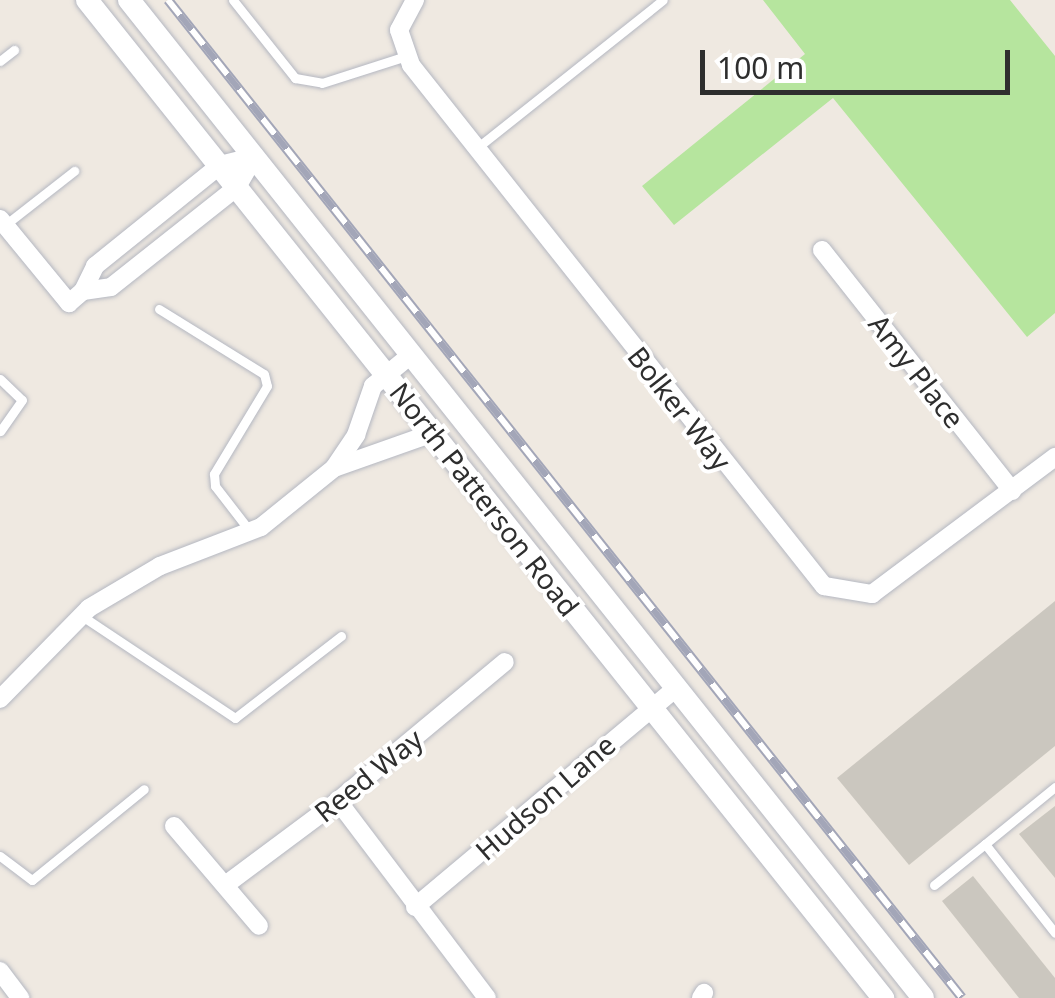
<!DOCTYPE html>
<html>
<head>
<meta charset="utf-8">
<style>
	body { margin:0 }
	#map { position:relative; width:1055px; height:998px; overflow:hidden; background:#efe9e1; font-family:"Noto Sans",sans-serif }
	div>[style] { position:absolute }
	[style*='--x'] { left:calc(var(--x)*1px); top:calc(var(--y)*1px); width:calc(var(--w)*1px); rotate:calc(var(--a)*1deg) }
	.green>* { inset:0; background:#b6e59e }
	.building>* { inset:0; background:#cbc7bf }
	.roads { filter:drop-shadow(0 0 2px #b4b7c1) drop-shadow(0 0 2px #b4b7c1) }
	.service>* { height:9px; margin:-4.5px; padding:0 4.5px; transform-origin:4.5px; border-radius:4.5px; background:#fff }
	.minor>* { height:18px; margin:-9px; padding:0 9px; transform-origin:9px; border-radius:9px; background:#fff }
	.tertiary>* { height:22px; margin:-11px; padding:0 11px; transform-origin:11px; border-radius:11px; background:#fff }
	.rail>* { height:10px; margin-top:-5px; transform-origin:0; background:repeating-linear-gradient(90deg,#fff 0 19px,#a3a6b8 0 38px); box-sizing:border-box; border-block:2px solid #a3a6b8 }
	span { translate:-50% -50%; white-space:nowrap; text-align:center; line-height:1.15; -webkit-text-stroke:8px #fff; paint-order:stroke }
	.street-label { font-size:28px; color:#2e2e2e }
	.scale { position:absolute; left:700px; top:50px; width:310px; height:45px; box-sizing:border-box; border:5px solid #2e2e2e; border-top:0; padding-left:12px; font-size:30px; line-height:35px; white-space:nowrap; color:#2e2e2e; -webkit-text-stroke:8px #fff; paint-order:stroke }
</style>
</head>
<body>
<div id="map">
	<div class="green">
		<i style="clip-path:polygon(763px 0,1010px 0,1055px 56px,1055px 313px,1027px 337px,833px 98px,674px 225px,642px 186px,805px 54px)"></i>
	</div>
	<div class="building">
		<i style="clip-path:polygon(1055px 601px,1055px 746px,909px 865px,837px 778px)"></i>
		<i style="clip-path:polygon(1055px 806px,1055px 878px,1019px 834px)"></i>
		<i style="clip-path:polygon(973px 876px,1055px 978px,1055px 998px,1019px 998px,942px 901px)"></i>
	</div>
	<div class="roads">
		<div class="service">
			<i style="--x:233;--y:0;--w:100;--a:51.5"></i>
			<i style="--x:295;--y:78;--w:27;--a:10"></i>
			<i style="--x:322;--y:83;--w:88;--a:-17.8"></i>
			<i style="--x:0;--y:61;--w:18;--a:-38"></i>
			<i style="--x:478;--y:147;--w:236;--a:-38.5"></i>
			<i style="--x:5;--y:225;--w:88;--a:-38"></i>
			<i style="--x:159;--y:309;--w:123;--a:31.8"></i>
			<i style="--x:264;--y:374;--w:12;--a:76"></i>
			<i style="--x:267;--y:386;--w:103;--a:121.1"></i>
			<i style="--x:214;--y:474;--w:12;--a:85"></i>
			<i style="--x:215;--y:486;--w:56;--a:52.3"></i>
			<i style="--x:0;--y:379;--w:30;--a:44"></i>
			<i style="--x:22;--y:400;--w:38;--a:125"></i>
			<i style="--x:82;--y:616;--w:184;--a:33.7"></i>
			<i style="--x:235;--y:718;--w:134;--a:-37.7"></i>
			<i style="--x:985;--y:844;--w:90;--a:-39.2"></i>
			<i style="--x:0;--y:856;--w:40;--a:37"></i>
			<i style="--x:32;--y:880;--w:144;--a:-39.1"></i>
			<i style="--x:934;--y:885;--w:65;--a:-38.8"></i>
			<i style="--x:985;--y:844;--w:113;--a:51.8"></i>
		</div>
		<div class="minor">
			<i style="--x:415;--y:0;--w:34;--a:118"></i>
			<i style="--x:399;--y:30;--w:37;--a:71"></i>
			<i style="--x:411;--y:65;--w:665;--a:51.6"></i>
			<i style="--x:824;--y:586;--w:49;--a:9.5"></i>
			<i style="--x:872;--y:594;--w:229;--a:-36.8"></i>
			<i style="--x:0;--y:219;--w:109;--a:50.6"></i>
			<i style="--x:69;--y:303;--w:18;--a:-41"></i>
			<i style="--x:83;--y:291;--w:28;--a:-8"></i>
			<i style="--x:111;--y:287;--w:161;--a:-38.4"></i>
			<i style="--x:237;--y:187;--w:36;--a:-60"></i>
			<i style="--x:822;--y:250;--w:307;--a:51.7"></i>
			<i style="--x:83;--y:291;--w:28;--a:-64"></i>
			<i style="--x:95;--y:266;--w:161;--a:-38.9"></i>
			<i style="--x:220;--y:165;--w:36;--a:-14"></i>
			<i style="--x:334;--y:468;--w:105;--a:-19.5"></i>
			<i style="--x:0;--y:699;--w:127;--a:-45.6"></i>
			<i style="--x:89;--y:608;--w:82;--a:-30.6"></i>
			<i style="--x:160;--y:566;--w:108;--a:-21.1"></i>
			<i style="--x:261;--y:527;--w:94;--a:-38.9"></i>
			<i style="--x:334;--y:468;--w:40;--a:-56"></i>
			<i style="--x:356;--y:435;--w:52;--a:-70.9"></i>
			<i style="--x:373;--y:386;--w:50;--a:-39.4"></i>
			<i style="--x:338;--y:801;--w:247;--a:52.9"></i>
			<i style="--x:174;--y:826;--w:131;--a:49.6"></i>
			<i style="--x:228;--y:883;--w:137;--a:-36.7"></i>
			<i style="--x:338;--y:801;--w:217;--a:-39.8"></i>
			<i style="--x:415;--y:907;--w:341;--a:-40"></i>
			<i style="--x:0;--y:971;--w:34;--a:53"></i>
			<i style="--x:701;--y:998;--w:6;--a:-59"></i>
		</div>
		<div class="tertiary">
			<i style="--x:87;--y:0;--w:1277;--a:51.42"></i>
			<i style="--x:129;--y:0;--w:1275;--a:51.49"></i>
		</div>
	</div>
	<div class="rail">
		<i style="--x:168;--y:0;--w:1275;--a:51.49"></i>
	</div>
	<div class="street-label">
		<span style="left:917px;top:371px;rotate:52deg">Amy Place</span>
		<span style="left:680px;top:408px;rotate:52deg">Bolker Way</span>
		<span style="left:485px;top:499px;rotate:52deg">North Patterson Road</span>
		<span style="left:368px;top:775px;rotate:-39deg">Reed Way</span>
		<span style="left:545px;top:797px;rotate:-41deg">Hudson Lane</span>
	</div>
	<div class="scale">100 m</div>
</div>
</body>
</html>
